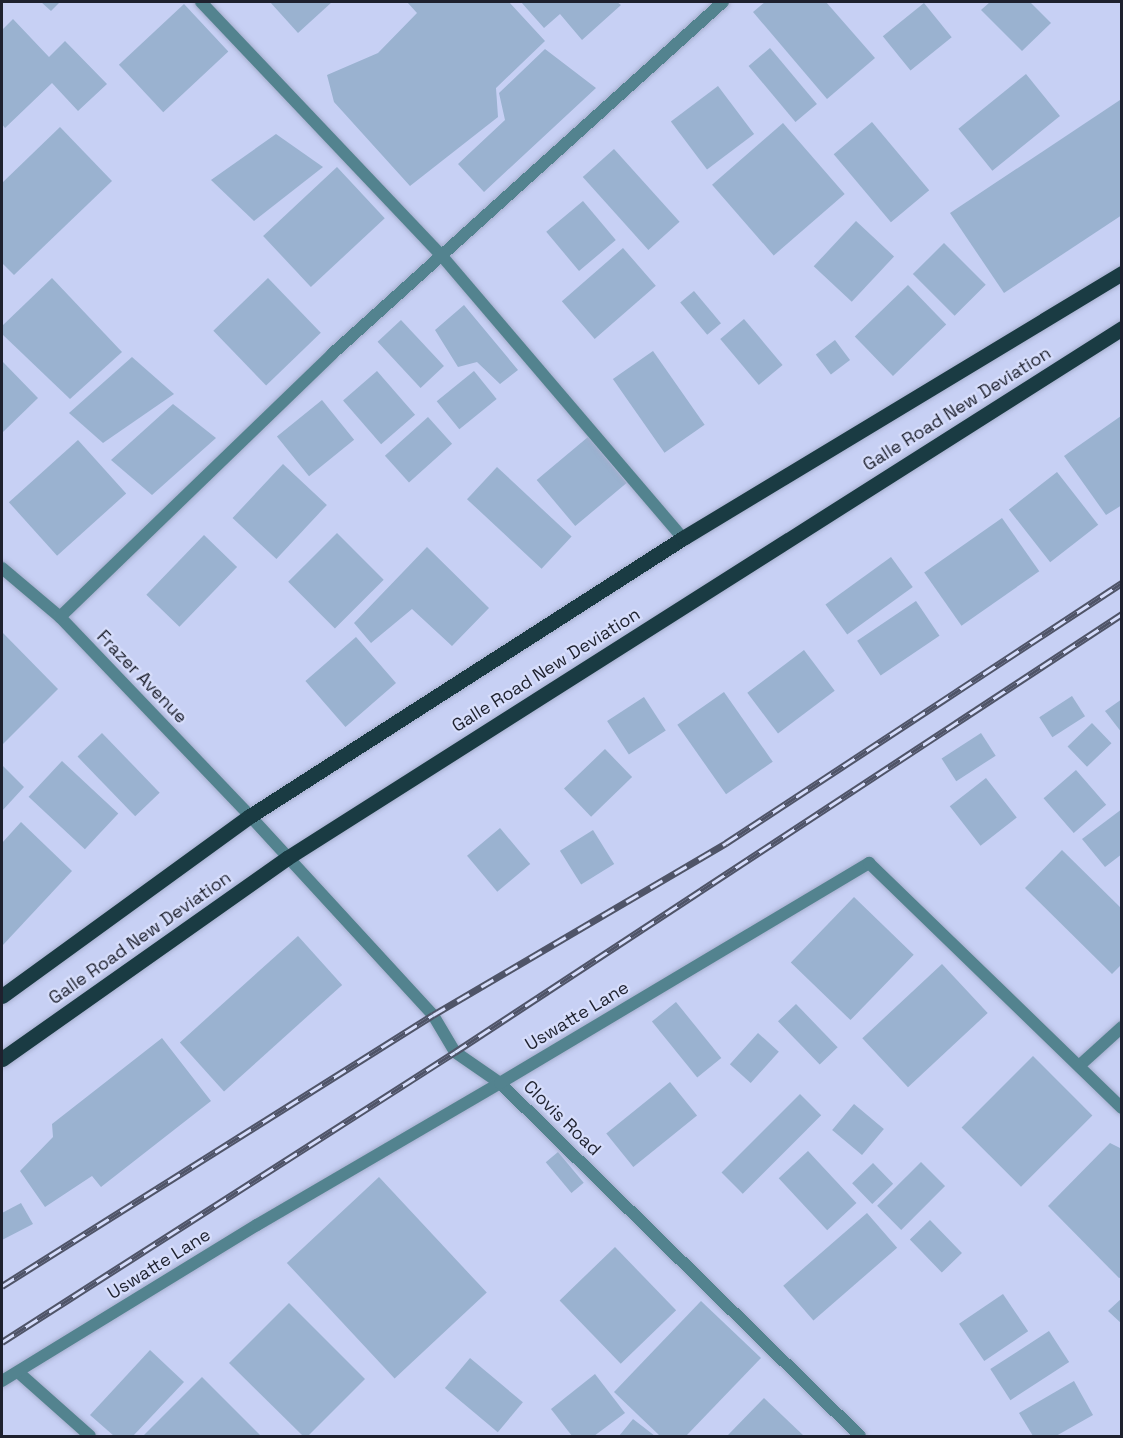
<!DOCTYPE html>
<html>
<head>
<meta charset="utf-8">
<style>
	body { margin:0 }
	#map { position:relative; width:1123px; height:1438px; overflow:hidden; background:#c7d0f4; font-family:"Space Grotesk",sans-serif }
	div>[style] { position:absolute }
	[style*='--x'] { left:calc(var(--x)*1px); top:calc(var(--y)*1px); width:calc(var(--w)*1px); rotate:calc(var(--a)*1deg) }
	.building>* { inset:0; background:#9ab2d0; transform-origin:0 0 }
	.roads { filter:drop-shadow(0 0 2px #a5adcc) drop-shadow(0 0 2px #a5adcc) }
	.minor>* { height:12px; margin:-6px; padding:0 6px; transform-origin:6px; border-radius:6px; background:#53838f }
	.primary>* { height:15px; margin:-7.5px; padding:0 7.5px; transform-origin:7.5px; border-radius:7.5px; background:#1a3b43 }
	.rail>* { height:7px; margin-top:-3.5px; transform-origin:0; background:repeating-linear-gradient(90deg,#d6ddfb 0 14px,#4f5468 0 28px); box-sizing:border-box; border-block:2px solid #4f5468 }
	span { translate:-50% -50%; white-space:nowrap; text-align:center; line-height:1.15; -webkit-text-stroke:4.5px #d6ddfb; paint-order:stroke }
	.street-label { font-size:18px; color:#1e212e }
	.frame { position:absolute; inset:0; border:3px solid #1e212e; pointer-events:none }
</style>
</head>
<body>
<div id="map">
	<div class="building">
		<i style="clip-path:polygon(41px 2px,60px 2px,51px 11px)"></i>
		<i style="clip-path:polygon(270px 2px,332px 2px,298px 33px)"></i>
		<i style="clip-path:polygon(407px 2px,509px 2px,545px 41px,496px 88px,498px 117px,410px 186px,334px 102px,327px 75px,378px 53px,417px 13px)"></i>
		<i style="clip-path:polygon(521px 2px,617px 2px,621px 5px,582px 40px,560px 14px,544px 28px)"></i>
		<i style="clip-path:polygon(765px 2px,826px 2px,875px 58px,827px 99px,753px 12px)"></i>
		<i style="clip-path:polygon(990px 2px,1030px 2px,1051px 23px,1022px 51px,981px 10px)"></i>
		<i style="left:924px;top:3px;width:44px;height:53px;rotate:51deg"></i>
		<i style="left:184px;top:4px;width:65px;height:89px;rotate:47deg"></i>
		<i style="clip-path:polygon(13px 19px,49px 57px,65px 41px,107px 84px,78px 111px,52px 83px,5px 128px,2px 124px,2px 30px)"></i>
		<i style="left:770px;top:48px;width:73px;height:28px;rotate:50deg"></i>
		<i style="clip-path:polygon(545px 49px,596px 88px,484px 192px,458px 164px,505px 120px,499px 93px)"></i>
		<i style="left:1026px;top:74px;width:54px;height:87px;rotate:51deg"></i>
		<i style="left:718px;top:86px;width:60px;height:59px;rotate:53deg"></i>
		<i style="clip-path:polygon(1120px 100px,1122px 215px,1004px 293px,950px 213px)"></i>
		<i style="left:872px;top:122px;width:89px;height:50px;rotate:50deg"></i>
		<i style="left:783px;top:123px;width:94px;height:94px;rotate:49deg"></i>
		<i style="clip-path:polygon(60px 127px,112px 181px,14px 275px,2px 263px,2px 183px)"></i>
		<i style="clip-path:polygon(276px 134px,323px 167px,254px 221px,211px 180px)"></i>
		<i style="left:614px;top:149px;width:98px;height:42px;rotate:48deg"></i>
		<i style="left:337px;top:167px;width:70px;height:101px;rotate:47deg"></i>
		<i style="left:583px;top:201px;width:51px;height:48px;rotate:50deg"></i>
		<i style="left:856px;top:221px;width:52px;height:62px;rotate:43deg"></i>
		<i style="left:944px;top:243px;width:59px;height:44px;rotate:45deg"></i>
		<i style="left:623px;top:248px;width:50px;height:81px;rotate:49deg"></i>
		<i style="clip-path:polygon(52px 278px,122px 352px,70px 399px,2px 334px,2px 326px)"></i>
		<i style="left:268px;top:278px;width:76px;height:76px;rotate:46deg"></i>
		<i style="left:908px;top:285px;width:55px;height:74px;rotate:46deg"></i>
		<i style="left:694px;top:291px;width:42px;height:18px;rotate:50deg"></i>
		<i style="clip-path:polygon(464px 305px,518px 370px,500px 384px,477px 362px,458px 367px,435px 330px)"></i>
		<i style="left:744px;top:319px;width:60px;height:31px;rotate:50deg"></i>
		<i style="left:401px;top:320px;width:63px;height:32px;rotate:47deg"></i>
		<i style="left:835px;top:340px;width:25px;height:24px;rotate:53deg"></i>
		<i style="left:653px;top:351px;width:90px;height:49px;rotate:55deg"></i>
		<i style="clip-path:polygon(132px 357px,174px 394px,103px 443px,69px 413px)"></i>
		<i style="clip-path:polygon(2px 361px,38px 398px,2px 433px)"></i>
		<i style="left:377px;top:371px;width:58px;height:45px;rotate:49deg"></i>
		<i style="left:474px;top:371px;width:36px;height:48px;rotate:51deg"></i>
		<i style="left:322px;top:400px;width:51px;height:58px;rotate:51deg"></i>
		<i style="clip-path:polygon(173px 404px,216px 438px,152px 495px,111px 460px)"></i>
		<i style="clip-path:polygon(1121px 416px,1122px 505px,1106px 515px,1064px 456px)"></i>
		<i style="left:428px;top:417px;width:36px;height:58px;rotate:48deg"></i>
		<i style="left:588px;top:437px;width:60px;height:67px;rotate:50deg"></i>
		<i style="left:78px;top:440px;width:72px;height:93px;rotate:48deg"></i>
		<i style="left:283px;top:464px;width:60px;height:74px;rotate:43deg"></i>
		<i style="left:497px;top:467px;width:102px;height:44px;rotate:43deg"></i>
		<i style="left:1057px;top:472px;width:67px;height:61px;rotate:52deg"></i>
		<i style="left:1002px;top:518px;width:65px;height:95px;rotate:55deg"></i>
		<i style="left:337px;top:533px;width:66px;height:69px;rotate:45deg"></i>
		<i style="left:204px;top:535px;width:46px;height:83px;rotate:44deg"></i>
		<i style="clip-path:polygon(427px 547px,489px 608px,452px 646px,412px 609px,371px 643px,354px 623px)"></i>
		<i style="left:891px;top:557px;width:37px;height:81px;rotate:54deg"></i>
		<i style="left:916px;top:601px;width:42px;height:71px;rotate:56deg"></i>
		<i style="clip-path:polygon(2px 632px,58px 689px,2px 745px)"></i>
		<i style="left:356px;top:637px;width:61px;height:67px;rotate:49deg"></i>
		<i style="left:804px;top:650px;width:51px;height:71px;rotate:53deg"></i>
		<i style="left:724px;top:692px;width:85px;height:57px;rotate:55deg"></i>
		<i style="left:1072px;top:696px;width:24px;height:39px;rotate:57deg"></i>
		<i style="left:644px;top:697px;width:40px;height:44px;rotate:57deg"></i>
		<i style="clip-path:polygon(1122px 699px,1122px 733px,1105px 711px)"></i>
		<i style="left:1092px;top:723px;width:28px;height:34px;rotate:46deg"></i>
		<i style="left:102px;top:733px;width:83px;height:34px;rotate:46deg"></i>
		<i style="left:981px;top:733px;width:27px;height:47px;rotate:57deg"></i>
		<i style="left:605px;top:749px;width:39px;height:57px;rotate:46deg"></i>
		<i style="left:62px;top:761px;width:77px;height:49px;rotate:43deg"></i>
		<i style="clip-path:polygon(2px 765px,24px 787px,2px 811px)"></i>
		<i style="left:1076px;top:770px;width:46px;height:43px;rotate:49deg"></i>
		<i style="left:986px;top:778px;width:50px;height:46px;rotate:52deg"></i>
		<i style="clip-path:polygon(1122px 809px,1122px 854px,1105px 867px,1082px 839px)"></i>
		<i style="clip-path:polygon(21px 822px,72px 871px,2px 946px,2px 843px)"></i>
		<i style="left:500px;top:828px;width:47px;height:43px;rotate:50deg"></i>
		<i style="left:593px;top:830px;width:40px;height:39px;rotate:58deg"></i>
		<i style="clip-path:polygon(1062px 850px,1122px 909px,1122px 964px,1112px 974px,1025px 888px)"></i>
		<i style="left:854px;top:897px;width:83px;height:91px;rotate:44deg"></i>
		<i style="left:298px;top:936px;width:66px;height:159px;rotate:48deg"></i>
		<i style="left:942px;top:964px;width:67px;height:109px;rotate:47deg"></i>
		<i style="left:676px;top:1002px;width:72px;height:31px;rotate:51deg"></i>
		<i style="left:796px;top:1004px;width:60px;height:25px;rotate:46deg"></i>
		<i style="left:758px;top:1033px;width:28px;height:42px;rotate:42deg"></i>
		<i style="clip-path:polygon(162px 1038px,211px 1101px,101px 1187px,92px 1176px,45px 1207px,20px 1171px,53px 1137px,52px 1124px)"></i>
		<i style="left:1033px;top:1056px;width:84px;height:101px;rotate:45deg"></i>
		<i style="left:670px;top:1082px;width:43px;height:82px;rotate:51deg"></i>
		<i style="left:800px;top:1094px;width:30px;height:111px;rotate:45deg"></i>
		<i style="left:854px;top:1104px;width:39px;height:34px;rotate:40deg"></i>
		<i style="clip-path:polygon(1110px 1143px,1122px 1149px,1122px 1277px,1119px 1278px,1048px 1206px)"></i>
		<i style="left:808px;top:1151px;width:71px;height:40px;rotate:47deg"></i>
		<i style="left:558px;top:1152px;width:40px;height:16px;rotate:50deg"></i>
		<i style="left:921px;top:1162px;width:34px;height:62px;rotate:45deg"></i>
		<i style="left:873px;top:1163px;width:29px;height:29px;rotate:46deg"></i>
		<i style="left:379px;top:1177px;width:158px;height:126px;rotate:47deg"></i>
		<i style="clip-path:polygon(21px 1203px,33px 1224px,2px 1240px,2px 1213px)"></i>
		<i style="left:867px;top:1213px;width:46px;height:111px;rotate:49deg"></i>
		<i style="left:930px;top:1220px;width:46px;height:28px;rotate:46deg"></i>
		<i style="left:615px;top:1247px;width:88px;height:77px;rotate:46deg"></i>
		<i style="left:1003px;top:1294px;width:45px;height:53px;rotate:56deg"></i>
		<i style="clip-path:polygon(1122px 1298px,1122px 1324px,1108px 1311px)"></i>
		<i style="clip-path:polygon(701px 1301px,761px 1358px,686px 1436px,660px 1436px,614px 1392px)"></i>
		<i style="clip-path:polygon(289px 1303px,365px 1379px,308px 1436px,303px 1436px,229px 1363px)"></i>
		<i style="left:1049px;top:1331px;width:37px;height:70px;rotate:57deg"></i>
		<i style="clip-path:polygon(150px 1350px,184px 1382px,133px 1436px,114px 1436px,90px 1415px)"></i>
		<i style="left:470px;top:1358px;width:69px;height:39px;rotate:40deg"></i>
		<i style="clip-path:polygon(595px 1374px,625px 1413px,594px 1436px,572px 1436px,551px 1409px)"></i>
		<i style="clip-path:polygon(202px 1377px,261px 1436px,143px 1436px)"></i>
		<i style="clip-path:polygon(1074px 1381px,1093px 1415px,1056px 1436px,1033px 1436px,1019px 1413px)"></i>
		<i style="clip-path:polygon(764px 1398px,804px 1436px,727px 1436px)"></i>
		<i style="clip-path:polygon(633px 1419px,655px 1436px,619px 1436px)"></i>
	</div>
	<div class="roads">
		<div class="minor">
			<i style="--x:201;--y:2;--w:349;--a:46.5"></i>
			<i style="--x:441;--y:255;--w:372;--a:49.5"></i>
			<i style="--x:2;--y:568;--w:76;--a:40.2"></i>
			<i style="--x:60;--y:617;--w:275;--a:46.3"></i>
			<i style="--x:250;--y:816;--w:270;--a:47.4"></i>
			<i style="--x:433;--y:1015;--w:43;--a:59.3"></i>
			<i style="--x:455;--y:1052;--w:55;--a:34.6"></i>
			<i style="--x:500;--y:1083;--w:504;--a:44.44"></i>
			<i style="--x:60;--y:617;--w:378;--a:-44"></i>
			<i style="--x:332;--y:354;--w:526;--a:-42"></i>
			<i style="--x:1079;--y:1066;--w:58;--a:-42.2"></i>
			<i style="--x:18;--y:1372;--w:96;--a:41.6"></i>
			<i style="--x:2;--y:1381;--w:299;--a:-31.5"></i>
			<i style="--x:257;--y:1225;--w:281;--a:-30.3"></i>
			<i style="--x:500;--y:1083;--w:430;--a:-30.8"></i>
			<i style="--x:869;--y:863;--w:352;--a:44.1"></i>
		</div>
		<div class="primary">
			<i style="--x:2;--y:996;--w:306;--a:-36"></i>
			<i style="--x:250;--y:816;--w:515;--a:-32.7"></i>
			<i style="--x:683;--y:538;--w:513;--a:-31.12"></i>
			<i style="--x:2;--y:1059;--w:349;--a:-35.2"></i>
			<i style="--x:287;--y:858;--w:989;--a:-32.4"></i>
		</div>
	</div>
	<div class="rail">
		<i style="--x:2;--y:1286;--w:509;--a:-32.16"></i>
		<i style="--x:433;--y:1015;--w:340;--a:-30.4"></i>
		<i style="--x:726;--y:843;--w:474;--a:-33.3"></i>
		<i style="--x:2;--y:1342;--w:538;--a:-32.63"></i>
		<i style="--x:455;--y:1052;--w:798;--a:-33.29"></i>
	</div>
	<div class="street-label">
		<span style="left:957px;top:409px;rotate:-32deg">Galle Road New Deviation</span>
		<span style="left:546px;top:670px;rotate:-32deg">Galle Road New Deviation</span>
		<span style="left:142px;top:677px;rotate:46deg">Frazer Avenue</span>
		<span style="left:140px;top:938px;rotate:-35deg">Galle Road New Deviation</span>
		<span style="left:577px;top:1016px;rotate:-31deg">Uswatte Lane</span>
		<span style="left:562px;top:1118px;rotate:44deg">Clovis Road</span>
		<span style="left:159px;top:1264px;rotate:-32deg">Uswatte Lane</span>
	</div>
	<div class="frame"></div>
</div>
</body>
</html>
